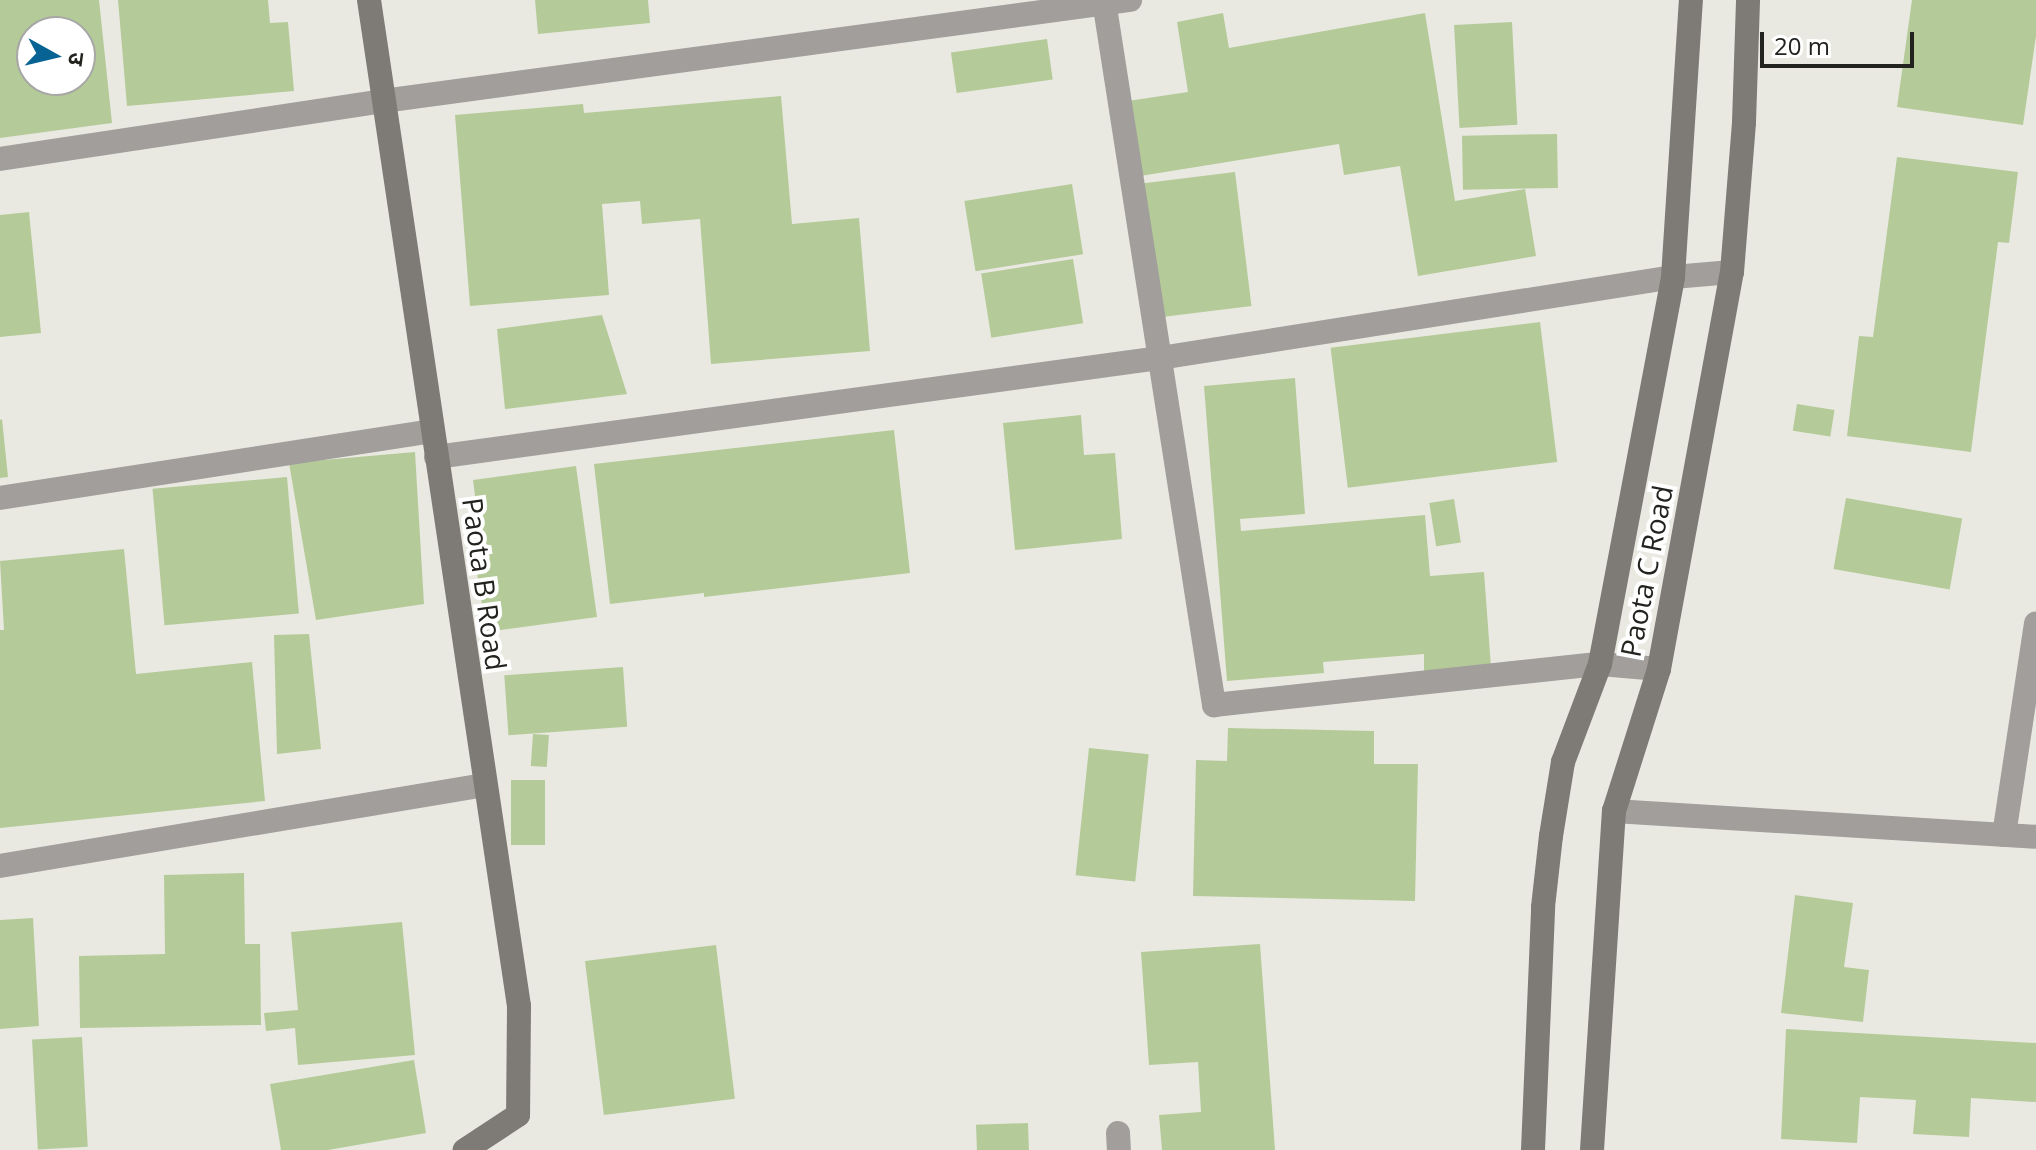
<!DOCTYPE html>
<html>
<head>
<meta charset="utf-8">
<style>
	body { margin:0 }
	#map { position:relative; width:2036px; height:1150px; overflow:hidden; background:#eae9e1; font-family:"Open Sans","Noto Sans Devanagari",sans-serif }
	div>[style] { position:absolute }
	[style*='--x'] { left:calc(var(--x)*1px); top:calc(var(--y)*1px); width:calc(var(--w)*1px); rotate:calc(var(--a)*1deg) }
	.building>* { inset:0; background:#b4cb99; transform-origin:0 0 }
	.lane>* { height:24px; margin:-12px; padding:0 12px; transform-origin:12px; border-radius:12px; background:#a19e9c }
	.street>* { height:24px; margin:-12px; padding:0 12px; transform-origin:12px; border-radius:12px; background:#a19e9c }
	.secondary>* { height:24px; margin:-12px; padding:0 12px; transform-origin:12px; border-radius:12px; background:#7e7b77 }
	span { translate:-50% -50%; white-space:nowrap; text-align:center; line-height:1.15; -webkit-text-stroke:8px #fff; paint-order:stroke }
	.street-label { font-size:28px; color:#22221f }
	.north { position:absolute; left:16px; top:16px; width:80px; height:80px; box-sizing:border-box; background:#fff; border:2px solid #a7a7a5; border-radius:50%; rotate:98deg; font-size:22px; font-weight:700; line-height:32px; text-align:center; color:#22221f }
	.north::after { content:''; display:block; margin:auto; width:28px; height:36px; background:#076393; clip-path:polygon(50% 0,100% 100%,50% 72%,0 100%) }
	.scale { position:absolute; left:1760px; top:32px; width:154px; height:36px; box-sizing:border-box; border:4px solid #22221f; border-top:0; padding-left:10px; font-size:24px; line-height:28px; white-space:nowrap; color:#22221f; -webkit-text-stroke:6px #fff; paint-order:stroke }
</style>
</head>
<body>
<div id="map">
	<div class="building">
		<i style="clip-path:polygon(evenodd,0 0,99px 0,112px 123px,0 138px,0 0,32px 32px,80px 32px,80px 80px,32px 80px,32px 32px)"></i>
		<i style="clip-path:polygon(118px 0,268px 0,270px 23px,288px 22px,294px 91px,127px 106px)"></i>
		<i style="clip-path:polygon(535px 0,648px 0,650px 23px,538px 34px)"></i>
		<i style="clip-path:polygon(1912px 0,2036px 0,2036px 36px,2023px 125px,1897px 107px)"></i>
		<i style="clip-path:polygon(1223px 13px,1229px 48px,1425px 13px,1455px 201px,1525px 189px,1536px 256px,1418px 276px,1400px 166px,1344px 175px,1339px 144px,1134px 177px,1121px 102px,1188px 92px,1177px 22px)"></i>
		<i style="left:1512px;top:22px;width:103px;height:58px;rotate:87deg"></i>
		<i style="left:1047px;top:39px;width:41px;height:97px;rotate:82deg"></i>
		<i style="clip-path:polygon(781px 96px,792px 224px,859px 218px,870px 351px,711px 364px,700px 219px,642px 224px,640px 201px,602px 204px,609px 295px,470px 306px,455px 115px,583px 104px,584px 113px)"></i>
		<i style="left:1557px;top:134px;width:54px;height:95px;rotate:89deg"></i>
		<i style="clip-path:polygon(1897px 157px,2018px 172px,2009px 243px,1998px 242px,1971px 452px,1847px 436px,1859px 336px,1873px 337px)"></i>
		<i style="left:1235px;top:172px;width:135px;height:94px;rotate:83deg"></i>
		<i style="left:1072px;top:184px;width:71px;height:109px;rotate:81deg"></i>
		<i style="clip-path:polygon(29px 212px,41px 333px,0 337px,0 215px)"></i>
		<i style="left:1073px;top:259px;width:65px;height:93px;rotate:81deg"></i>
		<i style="clip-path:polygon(602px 315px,627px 394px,505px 409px,497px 329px)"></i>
		<i style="left:1540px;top:322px;width:141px;height:211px;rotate:83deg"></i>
		<i style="clip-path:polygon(1295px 378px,1305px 514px,1240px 519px,1241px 531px,1425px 515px,1430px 576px,1484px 572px,1491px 667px,1424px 672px,1424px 654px,1323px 662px,1324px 673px,1227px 681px,1204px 386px)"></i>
		<i style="left:1797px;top:404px;width:38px;height:27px;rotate:9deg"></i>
		<i style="clip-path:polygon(1081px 415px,1084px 455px,1115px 453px,1122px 539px,1015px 550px,1003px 423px)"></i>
		<i style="clip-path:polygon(2px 419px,8px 477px,0 478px,0 420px)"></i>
		<i style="clip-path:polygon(894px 430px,910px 573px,704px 597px,704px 593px,610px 604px,594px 464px)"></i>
		<i style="clip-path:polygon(415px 452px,424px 604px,316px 620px,289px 463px)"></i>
		<i style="clip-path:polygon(576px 466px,597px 617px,486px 632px,476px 566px,484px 565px,473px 480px)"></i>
		<i style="left:287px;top:477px;width:137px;height:135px;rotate:85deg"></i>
		<i style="left:1846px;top:498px;width:118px;height:72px;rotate:10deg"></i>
		<i style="left:1454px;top:499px;width:44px;height:25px;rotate:81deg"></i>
		<i style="clip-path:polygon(124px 549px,136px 674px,252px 662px,265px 801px,0 828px,0 630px,4px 630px,0 561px)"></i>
		<i style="clip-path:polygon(309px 634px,321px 749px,277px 754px,274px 635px)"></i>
		<i style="left:623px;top:667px;width:60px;height:119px;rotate:86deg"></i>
		<i style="clip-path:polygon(1228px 728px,1374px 731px,1374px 764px,1418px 764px,1415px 901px,1193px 896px,1196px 760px,1227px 761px)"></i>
		<i style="left:533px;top:734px;width:16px;height:32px;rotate:4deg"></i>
		<i style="left:1089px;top:748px;width:60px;height:128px;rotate:6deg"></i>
		<i style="left:511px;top:780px;width:34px;height:65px"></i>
		<i style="clip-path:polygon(244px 873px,245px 944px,260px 944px,261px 1025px,80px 1028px,79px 956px,165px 954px,164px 875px)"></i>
		<i style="clip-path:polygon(1795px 895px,1853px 903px,1844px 967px,1869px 970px,1863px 1022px,1781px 1013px)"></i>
		<i style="clip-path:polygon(33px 918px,39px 1026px,0 1029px,0 920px)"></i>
		<i style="clip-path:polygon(402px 922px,415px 1055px,298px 1065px,295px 1028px,266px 1031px,264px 1013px,298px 1010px,291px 932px)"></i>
		<i style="clip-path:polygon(1260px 944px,1275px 1150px,1162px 1150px,1159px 1115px,1201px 1112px,1198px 1062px,1149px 1065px,1141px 952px)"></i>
		<i style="left:716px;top:945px;width:155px;height:132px;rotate:83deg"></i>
		<i style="clip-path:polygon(1786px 1029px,2036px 1043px,2036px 1102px,1971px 1098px,1969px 1137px,1913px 1134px,1916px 1100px,1860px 1097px,1857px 1143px,1781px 1139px)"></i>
		<i style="left:82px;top:1037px;width:110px;height:50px;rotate:87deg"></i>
		<i style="clip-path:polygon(414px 1060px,426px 1133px,328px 1150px,281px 1150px,270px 1084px)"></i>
		<i style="left:1028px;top:1123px;width:27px;height:52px;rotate:88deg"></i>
	</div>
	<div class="lane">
		<i style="--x:1118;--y:1133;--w:17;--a:87"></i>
	</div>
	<div class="street">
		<i style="--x:1104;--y:1;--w:713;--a:81.12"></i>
		<i style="--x:1214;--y:705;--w:388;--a:-6.1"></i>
		<i style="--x:1600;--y:664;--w:59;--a:4.8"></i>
		<i style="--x:0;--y:159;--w:387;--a:-8.6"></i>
		<i style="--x:383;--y:101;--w:754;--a:-7.7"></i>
		<i style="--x:436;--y:457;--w:731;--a:-7.79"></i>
		<i style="--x:1160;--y:358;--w:519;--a:-8.97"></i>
		<i style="--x:1673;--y:277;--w:59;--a:-4.8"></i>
		<i style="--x:0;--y:498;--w:437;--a:-8.8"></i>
		<i style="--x:1614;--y:811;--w:423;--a:3.5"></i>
		<i style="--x:2004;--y:835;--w:214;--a:-81.4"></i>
		<i style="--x:0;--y:866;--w:492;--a:-9.5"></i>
	</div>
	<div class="secondary">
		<i style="--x:369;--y:0;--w:1017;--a:81.52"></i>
		<i style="--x:519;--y:1006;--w:109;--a:90.5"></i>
		<i style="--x:518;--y:1115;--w:64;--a:146.6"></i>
		<i style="--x:1533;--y:1150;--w:243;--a:-87.6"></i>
		<i style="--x:1543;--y:907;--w:71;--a:-83.6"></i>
		<i style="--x:1551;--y:836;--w:75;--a:-80.8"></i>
		<i style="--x:1563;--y:762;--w:105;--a:-69.3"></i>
		<i style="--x:1600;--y:664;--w:394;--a:-79.3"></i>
		<i style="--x:1673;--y:277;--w:278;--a:-86.3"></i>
		<i style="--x:1592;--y:1150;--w:340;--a:-86.3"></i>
		<i style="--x:1614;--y:811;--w:149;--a:-72.4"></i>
		<i style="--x:1659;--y:669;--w:404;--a:-79.6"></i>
		<i style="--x:1732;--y:272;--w:150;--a:-85.4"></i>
		<i style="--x:1744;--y:122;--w:122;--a:-88.1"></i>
	</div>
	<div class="street-label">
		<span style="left:1646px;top:571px;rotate:-79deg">Paota C Road</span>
		<span style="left:485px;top:584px;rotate:82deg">Paota B Road</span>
	</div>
	<div class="north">उ</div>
	<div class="scale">20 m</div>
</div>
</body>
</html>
